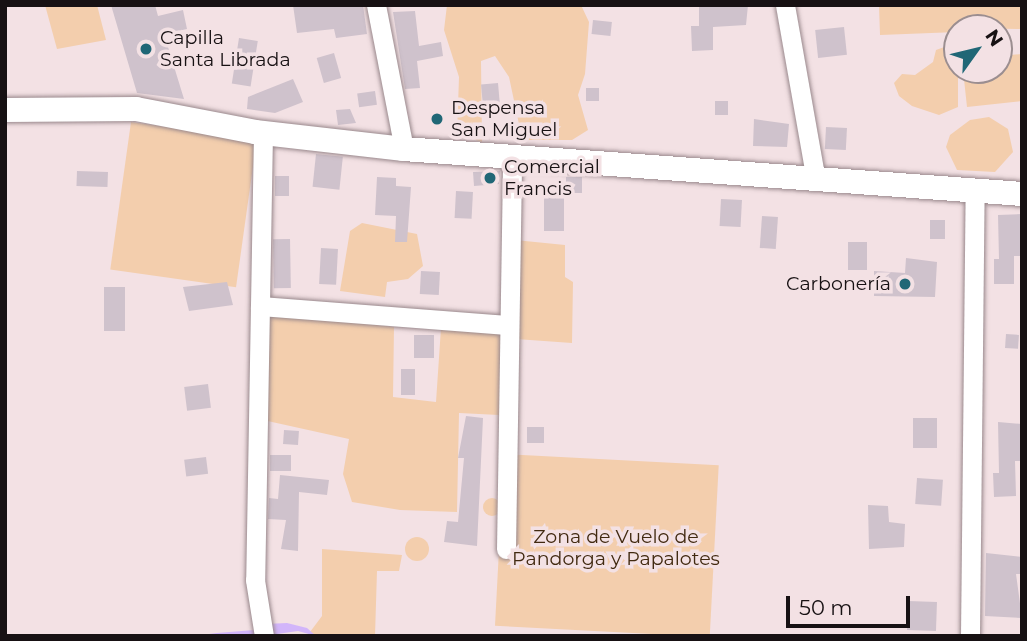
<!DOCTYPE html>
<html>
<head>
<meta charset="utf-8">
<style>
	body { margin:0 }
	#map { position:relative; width:1027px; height:641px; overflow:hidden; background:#f3e1e4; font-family:Montserrat,sans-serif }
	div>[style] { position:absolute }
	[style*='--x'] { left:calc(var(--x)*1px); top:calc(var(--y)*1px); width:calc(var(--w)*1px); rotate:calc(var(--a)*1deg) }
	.green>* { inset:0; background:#f3cead; transform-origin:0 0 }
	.round { border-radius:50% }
	.water>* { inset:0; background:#d2b5fa }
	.building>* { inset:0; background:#cfc2cc; transform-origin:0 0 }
	.roads { filter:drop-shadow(0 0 2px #99888c) drop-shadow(0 0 2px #99888c) }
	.minor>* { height:19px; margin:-9.5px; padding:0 9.5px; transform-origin:9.5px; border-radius:9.5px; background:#fff }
	.major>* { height:24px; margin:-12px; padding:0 12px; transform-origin:12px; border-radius:12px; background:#fff }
	.dots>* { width:19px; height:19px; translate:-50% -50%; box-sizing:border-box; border:4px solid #f3e1e4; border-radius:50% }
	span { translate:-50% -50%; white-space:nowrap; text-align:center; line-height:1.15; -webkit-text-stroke:7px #f3e1e4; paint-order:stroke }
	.poi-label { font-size:19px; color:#171113 }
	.left { translate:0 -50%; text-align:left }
	.right { translate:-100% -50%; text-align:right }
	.park-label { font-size:19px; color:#412910 }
	.frame { position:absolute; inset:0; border:7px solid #171113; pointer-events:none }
	.north { position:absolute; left:943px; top:14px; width:70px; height:70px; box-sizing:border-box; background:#f3e1e4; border:2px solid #9b8e90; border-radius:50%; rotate:56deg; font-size:19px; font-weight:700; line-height:28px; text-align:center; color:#171113 }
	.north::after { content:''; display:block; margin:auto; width:24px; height:32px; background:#206776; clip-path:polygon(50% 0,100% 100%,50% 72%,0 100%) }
	.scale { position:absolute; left:786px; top:596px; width:124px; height:32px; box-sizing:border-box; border:4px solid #171113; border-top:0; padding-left:9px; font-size:21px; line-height:24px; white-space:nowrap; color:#171113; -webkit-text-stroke:5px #f3e1e4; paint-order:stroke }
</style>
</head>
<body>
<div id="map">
	<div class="green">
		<i style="clip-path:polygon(45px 5px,97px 5px,106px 40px,57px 49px)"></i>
		<i style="clip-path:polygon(447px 5px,581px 5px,589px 22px,585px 74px,578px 95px,588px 130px,572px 140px,529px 140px,520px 129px,509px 77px,495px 56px,481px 61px,482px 142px,457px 134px,459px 77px,444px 30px)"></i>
		<i style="clip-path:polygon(879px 5px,1020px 5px,1021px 29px,957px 28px,957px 32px,880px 35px)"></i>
		<i style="clip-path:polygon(950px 45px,958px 75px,958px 107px,939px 115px,912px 106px,899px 96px,894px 83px,902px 74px,915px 75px,933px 62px,936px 50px)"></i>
		<i style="clip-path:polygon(1022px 54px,1022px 101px,967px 107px,963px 70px,999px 70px,999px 56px)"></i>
		<i style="clip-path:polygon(989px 117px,1008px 129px,1013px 152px,995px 172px,957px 170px,946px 147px,950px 135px,970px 120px)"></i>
		<i style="left:131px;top:122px;width:127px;height:149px;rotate:8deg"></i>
		<i style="clip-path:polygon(362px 223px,417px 234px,423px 266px,408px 279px,387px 282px,385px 297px,340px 291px,350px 231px)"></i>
		<i style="clip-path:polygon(515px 240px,565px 245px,565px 277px,573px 282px,572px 343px,516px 339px)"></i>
		<i style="clip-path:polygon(266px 311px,394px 327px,393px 397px,436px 402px,441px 328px,504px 332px,499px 415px,459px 413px,457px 512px,400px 510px,352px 502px,343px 474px,349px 439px,263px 420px)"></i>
		<i style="left:504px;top:454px;width:215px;height:172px;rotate:3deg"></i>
		<i class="round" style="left:483px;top:498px;width:18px;height:18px"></i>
		<i class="round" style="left:405px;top:537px;width:24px;height:24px"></i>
		<i style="clip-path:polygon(322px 549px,402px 555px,399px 571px,377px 571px,375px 636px,307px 636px,322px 616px)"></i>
	</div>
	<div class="water">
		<i style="clip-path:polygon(287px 623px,307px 628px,316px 636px,298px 631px,270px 635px,266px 624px)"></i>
		<i style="clip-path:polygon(254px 630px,255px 636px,194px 636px,217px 633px)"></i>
	</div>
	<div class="building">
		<i style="clip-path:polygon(111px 5px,155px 5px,158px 16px,183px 10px,187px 29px,164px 34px,184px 99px,137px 93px)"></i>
		<i style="clip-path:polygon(293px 5px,363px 5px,367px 34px,336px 38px,334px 29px,297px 33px)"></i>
		<i style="clip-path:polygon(699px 5px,748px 5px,746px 25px,713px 27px,713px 50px,692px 51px,691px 26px,699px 26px)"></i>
		<i style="clip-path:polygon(415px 11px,419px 46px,441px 42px,443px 56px,417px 61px,420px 88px,405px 89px,393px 12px)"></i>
		<i style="left:593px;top:20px;width:19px;height:14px;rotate:6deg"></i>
		<i style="left:844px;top:27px;width:28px;height:29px;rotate:84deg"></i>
		<i style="left:239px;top:38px;width:19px;height:46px;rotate:9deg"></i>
		<i style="left:334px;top:53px;width:26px;height:18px;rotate:74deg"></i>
		<i style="clip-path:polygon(293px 79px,303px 102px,275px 113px,247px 109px,248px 97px)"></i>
		<i style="left:498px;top:83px;width:25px;height:17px;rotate:85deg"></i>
		<i style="left:586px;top:88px;width:13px;height:13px"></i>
		<i style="left:375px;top:91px;width:14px;height:18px;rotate:82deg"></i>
		<i style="left:715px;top:101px;width:13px;height:14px"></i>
		<i style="clip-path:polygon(350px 109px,356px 123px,338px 125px,336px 110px)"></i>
		<i style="clip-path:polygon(754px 119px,789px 124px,787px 147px,753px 146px)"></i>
		<i style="left:826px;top:127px;width:21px;height:22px;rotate:3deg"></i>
		<i style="left:316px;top:154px;width:27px;height:33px;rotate:6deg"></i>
		<i style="left:77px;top:171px;width:31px;height:15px;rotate:2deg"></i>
		<i style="clip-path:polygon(500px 171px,499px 184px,474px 186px,473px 172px)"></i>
		<i style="left:275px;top:176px;width:14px;height:20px"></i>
		<i style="clip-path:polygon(377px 177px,396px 178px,396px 186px,411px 187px,407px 242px,395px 242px,396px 216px,375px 215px)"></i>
		<i style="left:566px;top:177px;width:16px;height:16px"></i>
		<i style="left:456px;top:191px;width:17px;height:27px;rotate:3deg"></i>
		<i style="left:544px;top:193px;width:20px;height:38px"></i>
		<i style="left:721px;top:199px;width:21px;height:27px;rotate:3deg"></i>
		<i style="clip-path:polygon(1022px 214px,1022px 256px,1014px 256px,1014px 284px,994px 284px,994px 259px,999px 259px,998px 215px)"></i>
		<i style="left:762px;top:216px;width:16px;height:32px;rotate:4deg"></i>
		<i style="left:930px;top:220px;width:15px;height:19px"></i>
		<i style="left:290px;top:239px;width:49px;height:17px;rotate:89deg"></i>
		<i style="left:848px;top:242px;width:19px;height:28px"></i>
		<i style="left:321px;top:248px;width:17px;height:36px;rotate:3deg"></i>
		<i style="clip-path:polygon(906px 258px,937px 262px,935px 297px,874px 296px,874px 271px,905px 273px)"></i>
		<i style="left:421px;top:271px;width:19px;height:23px;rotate:3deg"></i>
		<i style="clip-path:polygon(227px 282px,233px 305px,189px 311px,183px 287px)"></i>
		<i style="left:104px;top:287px;width:21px;height:44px"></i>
		<i style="left:1006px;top:334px;width:13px;height:14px;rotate:4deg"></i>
		<i style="left:414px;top:335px;width:20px;height:23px"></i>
		<i style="left:401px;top:369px;width:14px;height:26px"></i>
		<i style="left:208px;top:384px;width:24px;height:24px;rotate:83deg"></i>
		<i style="clip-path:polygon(466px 416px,483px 418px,477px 546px,444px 542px,447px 521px,458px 522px,464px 458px,458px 458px)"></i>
		<i style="left:913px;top:418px;width:24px;height:30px"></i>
		<i style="clip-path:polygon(998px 422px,1022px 424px,1022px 461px,1015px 461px,1016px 496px,994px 497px,993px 473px,999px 473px)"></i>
		<i style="left:527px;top:427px;width:17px;height:16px"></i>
		<i style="left:284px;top:430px;width:15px;height:14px;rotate:4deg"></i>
		<i style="left:270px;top:455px;width:21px;height:16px"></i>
		<i style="left:206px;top:457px;width:17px;height:22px;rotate:83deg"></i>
		<i style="clip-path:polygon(280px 475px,329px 480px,327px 495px,299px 492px,298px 551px,281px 549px,286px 520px,268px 519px,269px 498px,278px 499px)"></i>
		<i style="left:917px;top:478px;width:26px;height:26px;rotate:4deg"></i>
		<i style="clip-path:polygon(868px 505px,888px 506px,889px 522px,905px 524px,904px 547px,869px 549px)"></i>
		<i style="clip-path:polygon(986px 553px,1022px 557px,1022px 574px,1016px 574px,1022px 618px,985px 616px)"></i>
		<i style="left:908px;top:601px;width:29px;height:29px;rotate:2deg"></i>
	</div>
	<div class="roads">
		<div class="minor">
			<i style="--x:376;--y:5;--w:147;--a:79"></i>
			<i style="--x:785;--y:5;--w:174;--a:80"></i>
			<i style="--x:263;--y:133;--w:447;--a:91"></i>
			<i style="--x:255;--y:580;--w:57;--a:80.9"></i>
			<i style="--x:260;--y:306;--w:248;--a:4.4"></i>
			<i style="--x:506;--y:549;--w:393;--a:-89.1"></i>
			<i style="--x:970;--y:636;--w:447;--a:-89.4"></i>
		</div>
		<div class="major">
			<i style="--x:5;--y:110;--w:131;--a:-0.4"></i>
			<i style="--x:136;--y:109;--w:121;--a:10.9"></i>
			<i style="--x:255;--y:132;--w:150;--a:6.5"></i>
			<i style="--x:404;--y:149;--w:620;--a:4.16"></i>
		</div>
	</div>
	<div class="dots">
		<i style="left:146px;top:49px;background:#206776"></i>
		<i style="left:437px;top:119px;background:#206776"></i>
		<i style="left:490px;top:178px;background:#206776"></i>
		<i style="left:905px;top:284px;background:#206776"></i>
	</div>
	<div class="poi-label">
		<span class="left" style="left:160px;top:49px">Capilla<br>Santa Librada</span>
		<span class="left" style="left:451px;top:119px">Despensa<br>San Miguel</span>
		<span class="left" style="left:504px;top:178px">Comercial<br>Francis</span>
		<span class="right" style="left:891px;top:284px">Carbonería</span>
	</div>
	<div class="park-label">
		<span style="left:616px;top:548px">Zona de Vuelo de<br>Pandorga y Papalotes</span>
	</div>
	<div class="frame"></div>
	<div class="north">N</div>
	<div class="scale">50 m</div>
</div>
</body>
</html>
